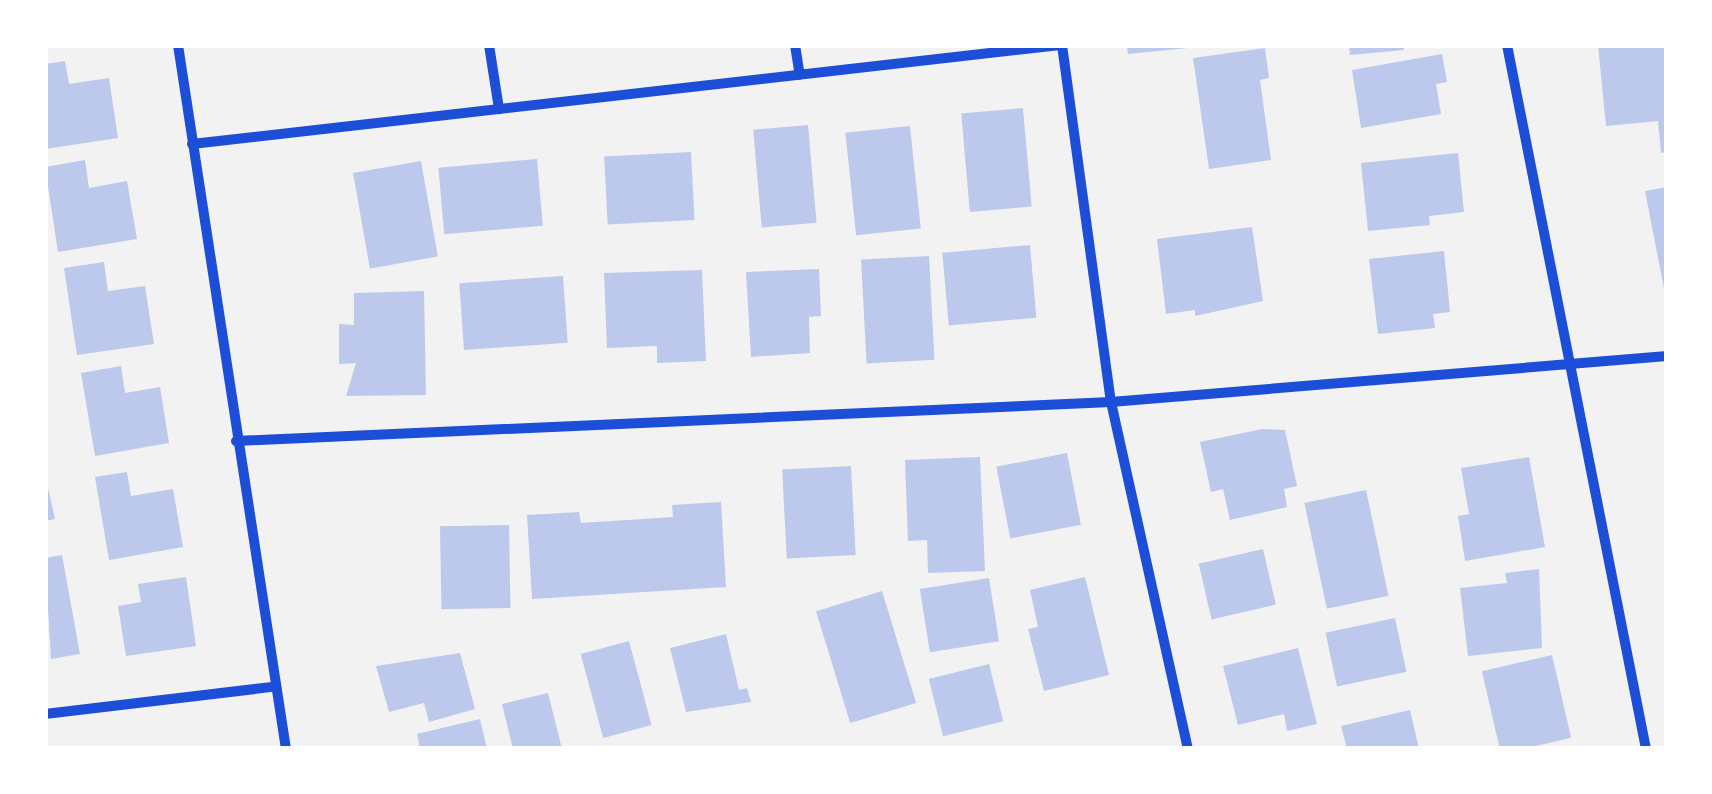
<!DOCTYPE html>
<html>
<head>
<meta charset="utf-8">
<style>
	body { margin:0 }
	#map { position:relative; width:1712px; height:794px; overflow:hidden; background:#f2f2f2; font-family:Jost,sans-serif }
	div>[style] { position:absolute }
	[style*='--x'] { left:calc(var(--x)*1px); top:calc(var(--y)*1px); width:calc(var(--w)*1px); rotate:calc(var(--a)*1deg) }
	.building>* { inset:0; background:#bdc9ec; transform-origin:0 0 }
	.minor>* { height:10px; margin:-5px; padding:0 5px; transform-origin:5px; border-radius:5px; background:#1d4ed8 }
	span { translate:-50% -50%; white-space:nowrap; text-align:center; line-height:1.15; -webkit-text-stroke:9px #fff; paint-order:stroke }
	.frame { position:absolute; inset:0; border:48px solid #fff; pointer-events:none }
</style>
</head>
<body>
<div id="map">
	<div class="building">
		<i style="clip-path:polygon(1127px 45px,1187px 45px,1188px 48px,1128px 54px)"></i>
		<i style="clip-path:polygon(1349px 45px,1403px 45px,1404px 50px,1350px 55px)"></i>
		<i style="clip-path:polygon(1598px 45px,1667px 45px,1667px 152px,1661px 153px,1658px 121px,1606px 126px)"></i>
		<i style="clip-path:polygon(1265px 48px,1269px 78px,1260px 80px,1271px 160px,1209px 169px,1193px 58px)"></i>
		<i style="clip-path:polygon(1442px 54px,1447px 82px,1436px 84px,1441px 114px,1361px 128px,1352px 70px)"></i>
		<i style="clip-path:polygon(65px 61px,69px 84px,109px 78px,118px 138px,45px 149px,45px 64px)"></i>
		<i style="left:1023px;top:108px;width:99px;height:62px;rotate:85deg"></i>
		<i style="left:808px;top:125px;width:98px;height:55px;rotate:85deg"></i>
		<i style="left:910px;top:126px;width:103px;height:65px;rotate:84deg"></i>
		<i style="left:691px;top:152px;width:68px;height:87px;rotate:87deg"></i>
		<i style="clip-path:polygon(1458px 153px,1464px 212px,1429px 216px,1430px 225px,1368px 231px,1361px 163px)"></i>
		<i style="left:537px;top:159px;width:67px;height:99px;rotate:85deg"></i>
		<i style="clip-path:polygon(85px 160px,89px 188px,127px 181px,137px 239px,58px 252px,45px 167px)"></i>
		<i style="left:421px;top:161px;width:97px;height:69px;rotate:80deg"></i>
		<i style="clip-path:polygon(1667px 187px,1667px 294px,1665px 294px,1645px 191px)"></i>
		<i style="clip-path:polygon(1252px 227px,1263px 301px,1195px 316px,1195px 310px,1166px 314px,1157px 239px)"></i>
		<i style="left:1030px;top:245px;width:73px;height:88px;rotate:85deg"></i>
		<i style="clip-path:polygon(1444px 251px,1450px 312px,1433px 314px,1435px 328px,1378px 334px,1369px 259px)"></i>
		<i style="left:929px;top:256px;width:104px;height:68px;rotate:87deg"></i>
		<i style="clip-path:polygon(104px 262px,108px 291px,145px 286px,154px 344px,77px 355px,64px 268px)"></i>
		<i style="clip-path:polygon(819px 269px,821px 316px,809px 317px,810px 353px,751px 357px,746px 272px)"></i>
		<i style="clip-path:polygon(702px 270px,706px 361px,657px 363px,657px 346px,607px 348px,604px 273px)"></i>
		<i style="left:563px;top:276px;width:67px;height:104px;rotate:86deg"></i>
		<i style="clip-path:polygon(424px 291px,426px 395px,346px 396px,356px 363px,339px 364px,339px 324px,354px 325px,354px 293px)"></i>
		<i style="clip-path:polygon(121px 366px,125px 393px,160px 387px,169px 443px,95px 456px,81px 373px)"></i>
		<i style="clip-path:polygon(1262px 429px,1285px 430px,1297px 486px,1284px 489px,1287px 507px,1230px 520px,1223px 489px,1211px 492px,1200px 442px)"></i>
		<i style="left:1067px;top:453px;width:73px;height:72px;rotate:79deg"></i>
		<i style="clip-path:polygon(980px 457px,985px 571px,928px 573px,927px 540px,908px 541px,905px 460px)"></i>
		<i style="clip-path:polygon(1529px 457px,1545px 547px,1465px 561px,1458px 516px,1469px 514px,1461px 468px)"></i>
		<i style="left:851px;top:466px;width:89px;height:69px;rotate:87deg"></i>
		<i style="clip-path:polygon(127px 472px,131px 496px,173px 489px,183px 547px,109px 560px,95px 477px)"></i>
		<i style="clip-path:polygon(45px 475px,55px 519px,45px 521px)"></i>
		<i style="left:1366px;top:490px;width:108px;height:63px;rotate:78deg"></i>
		<i style="clip-path:polygon(721px 502px,726px 587px,532px 599px,527px 515px,579px 512px,581px 523px,673px 517px,672px 505px)"></i>
		<i style="left:509px;top:525px;width:83px;height:69px;rotate:89deg"></i>
		<i style="left:1263px;top:549px;width:57px;height:66px;rotate:77deg"></i>
		<i style="clip-path:polygon(62px 555px,80px 654px,51px 659px,45px 558px)"></i>
		<i style="clip-path:polygon(1539px 569px,1542px 648px,1468px 656px,1460px 588px,1507px 583px,1505px 573px)"></i>
		<i style="clip-path:polygon(186px 577px,196px 646px,126px 656px,118px 606px,141px 602px,138px 584px)"></i>
		<i style="clip-path:polygon(1085px 577px,1109px 675px,1044px 691px,1028px 629px,1038px 627px,1030px 590px)"></i>
		<i style="left:989px;top:578px;width:64px;height:70px;rotate:81deg"></i>
		<i style="left:882px;top:591px;width:117px;height:69px;rotate:73deg"></i>
		<i style="left:1395px;top:618px;width:55px;height:71px;rotate:78deg"></i>
		<i style="clip-path:polygon(726px 634px,739px 690px,747px 688px,751px 702px,686px 712px,670px 648px)"></i>
		<i style="left:629px;top:641px;width:87px;height:50px;rotate:75deg"></i>
		<i style="clip-path:polygon(1298px 648px,1317px 724px,1287px 731px,1284px 714px,1238px 725px,1223px 666px)"></i>
		<i style="clip-path:polygon(460px 653px,475px 709px,429px 722px,424px 703px,389px 712px,376px 666px)"></i>
		<i style="left:1552px;top:655px;width:85px;height:72px;rotate:77deg"></i>
		<i style="left:989px;top:664px;width:59px;height:62px;rotate:76deg"></i>
		<i style="clip-path:polygon(548px 693px,562px 749px,513px 749px,502px 704px)"></i>
		<i style="clip-path:polygon(1410px 710px,1419px 749px,1347px 749px,1341px 726px)"></i>
		<i style="clip-path:polygon(480px 719px,487px 749px,420px 749px,417px 734px)"></i>
	</div>
	<div class="minor">
		<i style="--x:178;--y:45;--w:712;--a:81.28"></i>
		<i style="--x:489;--y:45;--w:65;--a:81.1"></i>
		<i style="--x:795;--y:45;--w:30;--a:81"></i>
		<i style="--x:1062;--y:45;--w:360;--a:82.2"></i>
		<i style="--x:1111;--y:402;--w:355;--a:77.5"></i>
		<i style="--x:1507;--y:45;--w:718;--a:78.83"></i>
		<i style="--x:192;--y:144;--w:874;--a:-6.51"></i>
		<i style="--x:236;--y:441;--w:876;--a:-2.55"></i>
		<i style="--x:1111;--y:402;--w:558;--a:-4.73"></i>
		<i style="--x:45;--y:714;--w:229;--a:-6.8"></i>
	</div>
	<div class="frame"></div>
</div>
</body>
</html>
